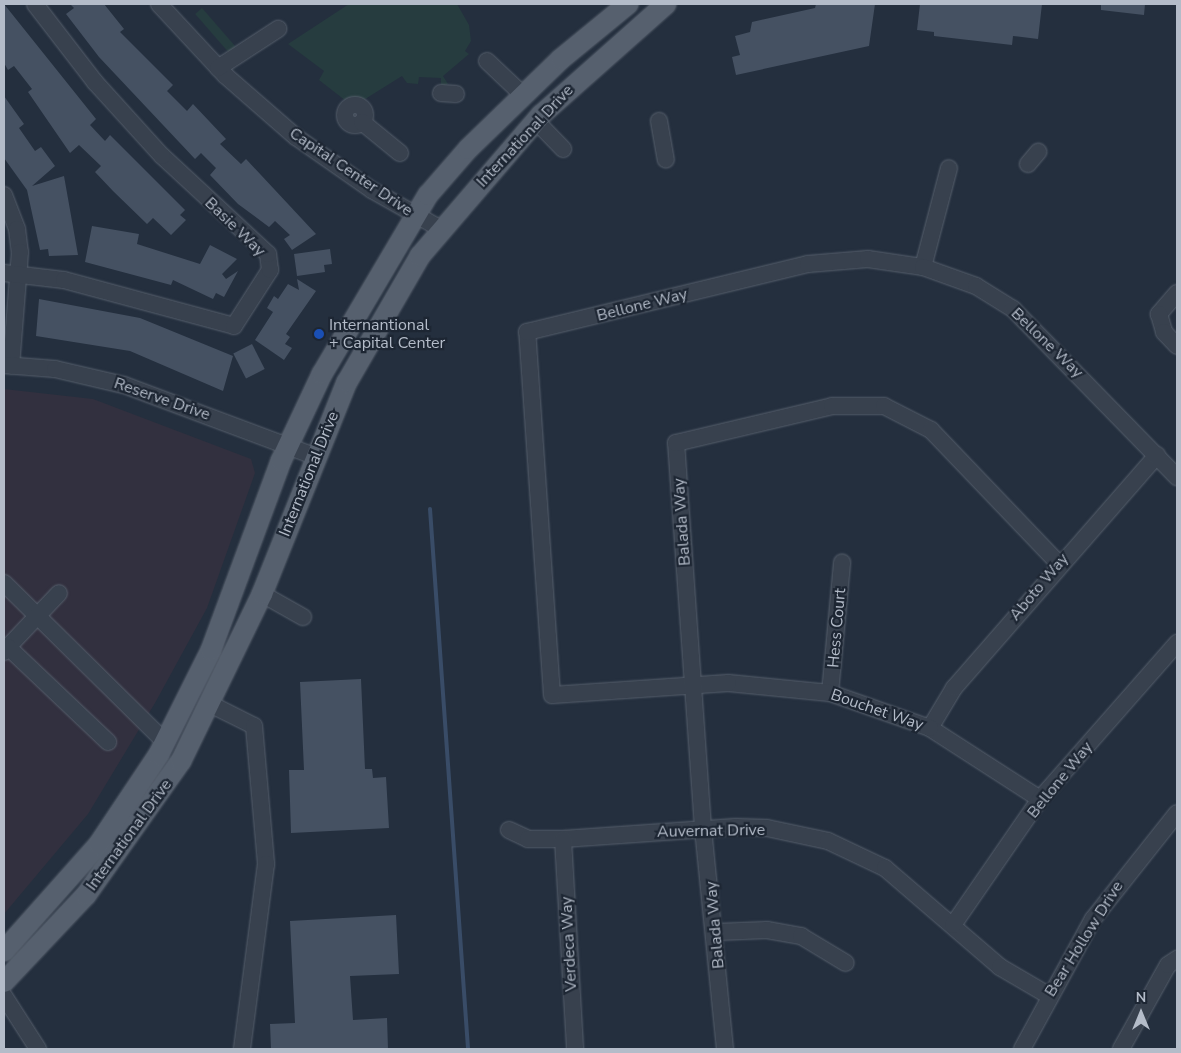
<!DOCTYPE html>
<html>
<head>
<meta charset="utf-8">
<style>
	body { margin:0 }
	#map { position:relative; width:1181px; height:1053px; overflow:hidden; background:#242f3e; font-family:"Nunito Sans",sans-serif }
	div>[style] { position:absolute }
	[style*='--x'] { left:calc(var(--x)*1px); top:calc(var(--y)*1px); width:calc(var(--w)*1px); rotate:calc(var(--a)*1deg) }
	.medical>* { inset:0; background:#32303f }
	.green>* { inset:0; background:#263c3f; transform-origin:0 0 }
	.stream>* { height:4px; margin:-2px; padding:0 2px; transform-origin:2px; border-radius:2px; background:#394c67 }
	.building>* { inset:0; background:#455162; transform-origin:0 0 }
	.roads { filter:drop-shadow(0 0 1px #565f6c) drop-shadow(0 0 1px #565f6c) }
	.minor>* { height:16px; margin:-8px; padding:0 8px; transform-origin:8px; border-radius:8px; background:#38414e }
	.minor>.ring { margin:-8px; padding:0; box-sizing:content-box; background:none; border:16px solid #38414e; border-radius:50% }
	.major>* { height:20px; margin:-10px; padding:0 10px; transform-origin:10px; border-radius:10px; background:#56606e }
	.dots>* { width:14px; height:14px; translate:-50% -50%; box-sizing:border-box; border:2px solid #1d2633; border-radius:50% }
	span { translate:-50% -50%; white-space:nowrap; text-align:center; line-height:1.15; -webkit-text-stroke:4.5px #1d2633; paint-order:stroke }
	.street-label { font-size:16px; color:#b4bcc9 }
	.poi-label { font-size:16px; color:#b4bcc9 }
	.left { translate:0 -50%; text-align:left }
	.frame { position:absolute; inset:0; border:5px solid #b4bcc9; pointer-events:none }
	.north { position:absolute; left:1116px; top:988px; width:50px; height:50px; -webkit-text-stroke:4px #1d2633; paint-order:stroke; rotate:0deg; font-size:14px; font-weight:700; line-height:20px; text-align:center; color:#b4bcc9 }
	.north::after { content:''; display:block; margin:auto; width:18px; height:22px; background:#b4bcc9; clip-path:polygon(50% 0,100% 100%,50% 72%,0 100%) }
</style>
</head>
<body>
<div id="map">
	<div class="medical">
		<i style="clip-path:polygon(4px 389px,93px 399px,251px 459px,255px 473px,207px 608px,155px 703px,88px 814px,4px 914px)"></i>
	</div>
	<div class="green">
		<i style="clip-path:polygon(349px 4px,457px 4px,469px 25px,471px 41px,465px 51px,469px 54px,443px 76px,448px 84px,441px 86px,441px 78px,419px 77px,418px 84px,407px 83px,402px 76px,362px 101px,346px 101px,319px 80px,324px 71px,288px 44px)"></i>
		<i style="left:202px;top:8px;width:52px;height:9px;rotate:49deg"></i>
	</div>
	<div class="stream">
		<i style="--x:430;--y:509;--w:541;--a:85.97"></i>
	</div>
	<div class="building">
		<i style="clip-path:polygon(4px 4px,96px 119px,90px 125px,105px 141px,110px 135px,185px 210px,180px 215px,186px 220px,171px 235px,153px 218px,147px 224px,113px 191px,95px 172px,101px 166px,79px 145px,70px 153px,28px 92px,32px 89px,14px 66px,8px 70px,4px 63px)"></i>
		<i style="clip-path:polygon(70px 4px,104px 4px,124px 29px,120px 32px,173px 85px,167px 91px,187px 111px,193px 104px,226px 139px,220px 144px,241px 164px,246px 159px,316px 234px,292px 250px,284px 239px,290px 235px,275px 221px,269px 227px,238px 204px,210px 175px,216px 168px,201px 153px,195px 159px,99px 57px,66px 14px,74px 8px)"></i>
		<i style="clip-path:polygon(816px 4px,875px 4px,869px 46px,736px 75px,732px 57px,740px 55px,735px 36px,750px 32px,752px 22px,815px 8px)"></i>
		<i style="clip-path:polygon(920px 4px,1042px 4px,1038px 39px,1013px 36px,1012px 45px,934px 36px,934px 32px,917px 30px)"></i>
		<i style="clip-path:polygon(1101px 4px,1145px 4px,1144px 15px,1101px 10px)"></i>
		<i style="clip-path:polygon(4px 96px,24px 124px,19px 128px,35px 151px,41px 147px,55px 166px,32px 186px,64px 176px,78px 255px,49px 256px,48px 249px,40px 250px,27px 190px,4px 158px)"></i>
		<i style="clip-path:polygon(92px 226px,139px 234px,137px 244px,200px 264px,210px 245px,237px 259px,222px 274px,226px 279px,238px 271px,224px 297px,216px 293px,213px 299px,173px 280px,171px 285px,85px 262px)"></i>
		<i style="clip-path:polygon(330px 249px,332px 264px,324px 265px,325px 272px,297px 276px,294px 254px)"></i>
		<i style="clip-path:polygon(297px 279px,316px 291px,286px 334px,290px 337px,285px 344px,292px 348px,284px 360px,255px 340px,273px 312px,267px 308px,274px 296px,278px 299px,288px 284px,299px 290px)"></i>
		<i style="clip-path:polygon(39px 299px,140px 318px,233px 356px,223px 391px,130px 351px,36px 336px)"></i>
		<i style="left:252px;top:344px;width:28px;height:21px;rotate:63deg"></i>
		<i style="clip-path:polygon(361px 679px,365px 769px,372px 769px,373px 778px,386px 777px,389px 828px,291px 833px,289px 770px,304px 770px,300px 682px)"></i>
		<i style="clip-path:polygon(396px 915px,399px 974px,350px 976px,353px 1020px,387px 1018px,388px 1049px,271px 1049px,270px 1024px,295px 1023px,290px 921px)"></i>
	</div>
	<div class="roads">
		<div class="minor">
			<i style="--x:159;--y:4;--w:98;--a:47.1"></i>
			<i style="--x:226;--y:76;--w:93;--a:41.1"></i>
			<i style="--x:296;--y:137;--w:93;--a:34.9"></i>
			<i style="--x:372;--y:190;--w:79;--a:29.5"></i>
			<i style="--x:487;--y:61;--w:50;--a:43.4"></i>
			<i style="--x:218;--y:68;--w:72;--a:-33"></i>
			<i style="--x:441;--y:93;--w:15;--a:4"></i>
			<i class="ring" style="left:345px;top:105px;width:4px;height:4px"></i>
			<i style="--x:536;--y:121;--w:39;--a:46"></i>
			<i style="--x:659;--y:121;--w:39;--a:80"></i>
			<i style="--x:362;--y:122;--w:49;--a:39.2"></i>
			<i style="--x:1028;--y:164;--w:16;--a:-50"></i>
			<i style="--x:4;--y:195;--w:36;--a:69"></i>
			<i style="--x:17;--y:229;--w:23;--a:83"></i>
			<i style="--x:20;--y:252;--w:114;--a:94.5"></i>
			<i style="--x:923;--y:267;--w:102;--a:-75.3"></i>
			<i style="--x:4;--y:273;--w:60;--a:6.7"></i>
			<i style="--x:64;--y:280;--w:176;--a:15.1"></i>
			<i style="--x:234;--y:326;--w:67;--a:-57.3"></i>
			<i style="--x:270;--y:270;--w:16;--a:-97"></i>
			<i style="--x:268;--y:254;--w:144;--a:-137.2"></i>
			<i style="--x:162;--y:156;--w:100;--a:-132.2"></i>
			<i style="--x:95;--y:82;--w:98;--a:-127.6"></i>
			<i style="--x:1177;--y:293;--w:28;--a:131"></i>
			<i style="--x:1159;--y:314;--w:19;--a:74"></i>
			<i style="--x:1164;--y:332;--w:19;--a:47"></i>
			<i style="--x:4;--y:365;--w:51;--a:4.5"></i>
			<i style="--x:55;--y:369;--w:71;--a:13.1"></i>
			<i style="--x:124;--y:385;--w:203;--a:20.5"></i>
			<i style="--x:4;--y:583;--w:226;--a:44.6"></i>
			<i style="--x:262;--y:594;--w:47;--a:29.3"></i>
			<i style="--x:8;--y:647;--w:74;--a:-46.6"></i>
			<i style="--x:4;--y:652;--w:6;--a:-51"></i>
			<i style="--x:8;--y:647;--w:138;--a:43.5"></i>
			<i style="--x:830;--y:693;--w:131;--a:-84.7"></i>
			<i style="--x:210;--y:704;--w:49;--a:26.6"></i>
			<i style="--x:254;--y:726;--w:139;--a:85"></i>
			<i style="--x:266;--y:864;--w:187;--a:97.4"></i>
			<i style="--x:930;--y:728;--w:47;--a:-59"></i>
			<i style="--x:954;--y:688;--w:309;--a:-48.9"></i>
			<i style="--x:1040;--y:799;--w:131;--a:-147.2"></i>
			<i style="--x:930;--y:728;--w:106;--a:-160.7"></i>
			<i style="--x:830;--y:693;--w:102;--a:-174.4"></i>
			<i style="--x:728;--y:683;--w:176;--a:176.1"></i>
			<i style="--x:552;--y:695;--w:364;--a:-93.9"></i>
			<i style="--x:527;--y:332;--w:289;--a:-13.6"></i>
			<i style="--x:808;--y:264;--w:60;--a:-4.8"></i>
			<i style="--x:868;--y:259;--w:56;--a:8.3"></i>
			<i style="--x:923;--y:267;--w:56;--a:19.7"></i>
			<i style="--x:976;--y:286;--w:44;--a:31.9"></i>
			<i style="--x:1013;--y:309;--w:235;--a:45.7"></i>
			<i style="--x:509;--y:830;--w:21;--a:25"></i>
			<i style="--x:528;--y:839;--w:35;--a:0"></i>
			<i style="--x:563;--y:839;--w:173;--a:-4"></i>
			<i style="--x:736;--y:827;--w:31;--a:2"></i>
			<i style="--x:767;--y:828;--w:62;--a:12"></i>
			<i style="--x:828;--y:841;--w:63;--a:25.3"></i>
			<i style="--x:885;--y:868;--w:152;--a:40.7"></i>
			<i style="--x:1000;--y:967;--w:56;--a:30.3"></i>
			<i style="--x:563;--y:839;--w:210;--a:86.7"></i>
			<i style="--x:953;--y:925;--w:153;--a:-55.4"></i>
			<i style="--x:1040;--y:799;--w:208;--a:-48.7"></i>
			<i style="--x:717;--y:932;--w:50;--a:-2.3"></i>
			<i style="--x:767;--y:930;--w:35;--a:10"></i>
			<i style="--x:801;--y:936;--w:52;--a:31"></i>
			<i style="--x:4;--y:996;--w:63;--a:57.3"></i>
			<i style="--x:725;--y:1049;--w:222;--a:-95.7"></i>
			<i style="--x:703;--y:828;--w:386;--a:-94"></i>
			<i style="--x:676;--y:443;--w:160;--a:-13.3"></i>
			<i style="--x:832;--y:406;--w:52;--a:0"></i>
			<i style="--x:884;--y:406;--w:53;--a:27.1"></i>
			<i style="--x:931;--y:430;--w:184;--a:46.3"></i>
			<i style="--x:1022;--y:1049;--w:148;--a:-61.4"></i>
			<i style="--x:1093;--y:919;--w:135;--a:-51.6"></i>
			<i style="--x:1121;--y:1049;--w:96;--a:-60.8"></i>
			<i style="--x:1168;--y:965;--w:11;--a:-34"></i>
		</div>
		<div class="major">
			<i style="--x:4;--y:951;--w:143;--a:-48.4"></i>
			<i style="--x:99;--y:844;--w:108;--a:-56.3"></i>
			<i style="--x:159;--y:754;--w:116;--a:-63.4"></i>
			<i style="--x:211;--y:650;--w:202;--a:-69.7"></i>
			<i style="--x:281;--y:461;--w:96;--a:-64.8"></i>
			<i style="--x:322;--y:374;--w:208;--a:-59.4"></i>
			<i style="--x:428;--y:195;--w:61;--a:-49"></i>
			<i style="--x:468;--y:149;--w:129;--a:-44.1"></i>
			<i style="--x:561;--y:59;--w:87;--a:-39.4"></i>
			<i style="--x:4;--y:982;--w:120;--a:-46.7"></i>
			<i style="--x:86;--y:895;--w:164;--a:-54.7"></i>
			<i style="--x:181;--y:761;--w:186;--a:-64.1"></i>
			<i style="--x:262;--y:594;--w:228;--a:-68.2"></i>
			<i style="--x:347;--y:382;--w:146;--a:-59.9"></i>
			<i style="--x:420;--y:256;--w:186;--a:-49.4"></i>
			<i style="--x:541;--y:115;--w:167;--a:-41.6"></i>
		</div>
	</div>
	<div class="dots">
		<i style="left:319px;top:334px;background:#1a4fb4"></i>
	</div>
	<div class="street-label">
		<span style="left:525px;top:136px;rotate:-47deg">International Drive</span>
		<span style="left:351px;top:172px;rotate:34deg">Capital Center Drive</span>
		<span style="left:235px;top:227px;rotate:44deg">Basie Way</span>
		<span style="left:642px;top:305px;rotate:-14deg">Bellone Way</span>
		<span style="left:1047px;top:343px;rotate:44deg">Bellone Way</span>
		<span style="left:162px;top:399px;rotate:19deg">Reserve Drive</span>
		<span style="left:309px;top:474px;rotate:-68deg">International Drive</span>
		<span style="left:682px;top:522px;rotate:-94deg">Balada Way</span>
		<span style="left:1039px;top:587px;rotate:-50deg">Aboto Way</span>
		<span style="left:837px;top:628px;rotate:-85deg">Hess Court</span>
		<span style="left:877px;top:710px;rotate:19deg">Bouchet Way</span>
		<span style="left:1060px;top:780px;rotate:-51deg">Bellone Way</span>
		<span style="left:711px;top:831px;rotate:-1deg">Auvernat Drive</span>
		<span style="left:129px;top:835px;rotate:-54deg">International Drive</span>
		<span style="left:715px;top:925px;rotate:-95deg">Balada Way</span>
		<span style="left:1084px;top:939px;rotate:-58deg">Bear Hollow Drive</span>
		<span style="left:569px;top:944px;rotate:-93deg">Verdeca Way</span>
	</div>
	<div class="poi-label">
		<span class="left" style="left:329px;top:334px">Internantional<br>+ Capital Center</span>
	</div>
	<div class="frame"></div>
	<div class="north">N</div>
</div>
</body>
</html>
